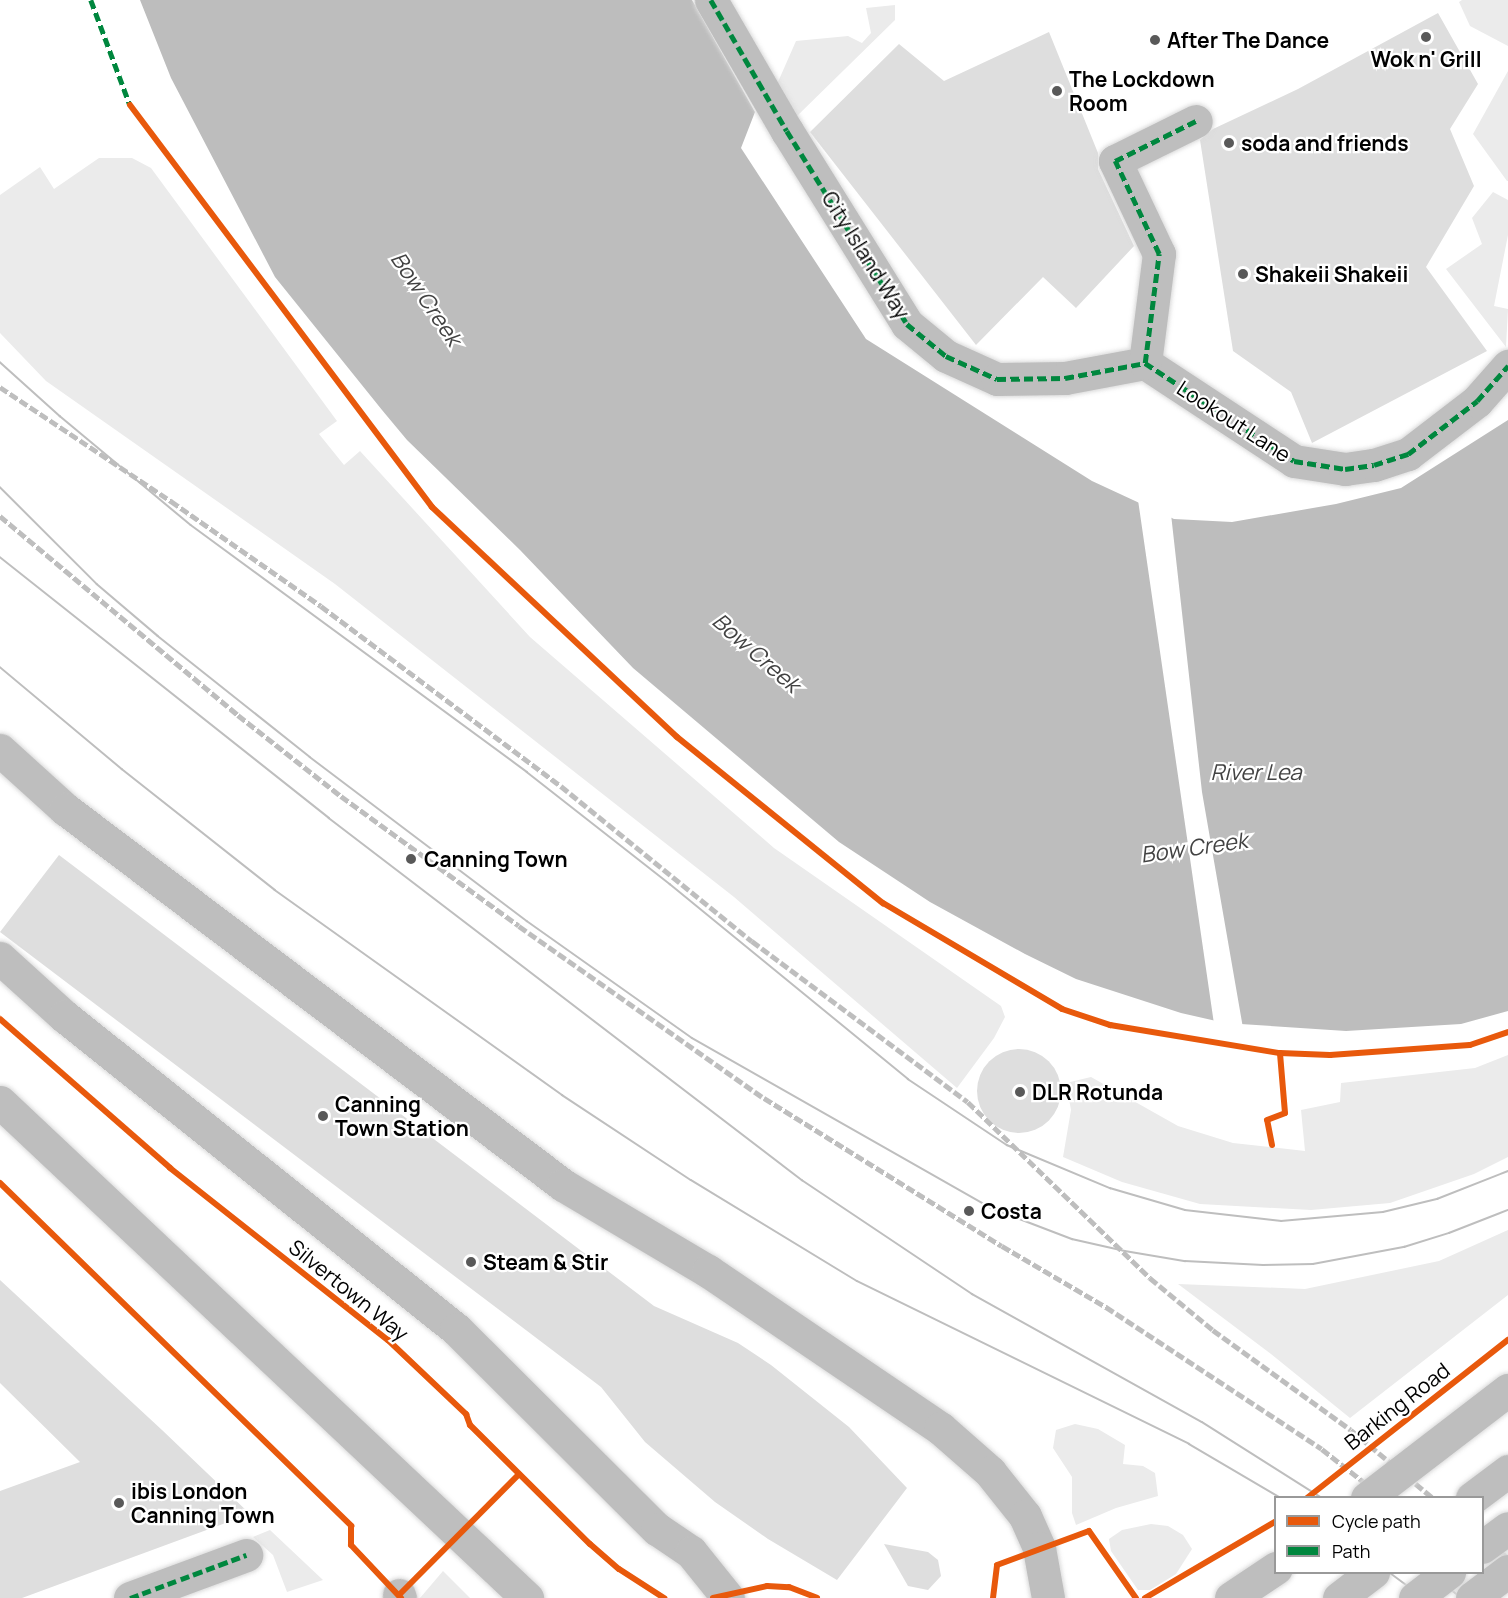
<!DOCTYPE html>
<html>
<head>
<meta charset="utf-8">
<style>
	body { margin:0 }
	#map { position:relative; width:1508px; height:1598px; overflow:hidden; background:#fff; font-family:Manrope,sans-serif }
	div>[style] { position:absolute }
	[style*='--x'] { left:calc(var(--x)*1px); top:calc(var(--y)*1px); width:calc(var(--w)*1px); rotate:calc(var(--a)*1deg) }
	.green>* { inset:0; background:#ebebeb }
	.water>* { inset:0; background:#bdbdbd }
	.pier>* { inset:0; background:#fff }
	.building>* { inset:0; background:#dedede }
	.round { border-radius:50% }
	.roads { filter:drop-shadow(0 0 2px #dbdbdb) drop-shadow(0 0 2px #dbdbdb) }
	.minor>* { height:33px; margin:-16.5px; padding:0 16.5px; transform-origin:16.5px; border-radius:16.5px; background:#bebebe }
	.major>* { height:33px; margin:-16.5px; padding:0 16.5px; transform-origin:16.5px; border-radius:16.5px; background:#bebebe }
	.highway>* { height:33px; margin:-16.5px; padding:0 16.5px; transform-origin:16.5px; border-radius:16.5px; background:#bebebe }
	.tram>* { height:1.5px; margin:-0.75px; padding:0 0.75px; transform-origin:0.75px; border-radius:0.75px; background:#bebebe }
	.rail>* { height:4.5px; margin-top:-2.25px; transform-origin:0; background:repeating-linear-gradient(90deg,#bebebe 0 9px,transparent 0 12px) }
	.bridges { filter:drop-shadow(0 0 2px #dbdbdb) drop-shadow(0 0 2px #dbdbdb) }
	.highway-bridge>* { height:33px; margin:-16.5px; padding:0 16.5px; transform-origin:16.5px; border-radius:16.5px; background:#bebebe }
	.quiet>* { height:4.5px; margin-top:-2.25px; transform-origin:0; background:repeating-linear-gradient(90deg,#00873e 0 9px,transparent 0 13.5px) }
	.cycleway>* { height:6px; margin:-3px; padding:0 3px; transform-origin:3px; border-radius:3px; background:#e8590c }
	.dots>* { width:16px; height:16px; translate:-50% -50%; box-sizing:border-box; border:3px solid #fff; border-radius:50% }
	span { translate:-50% -50%; white-space:nowrap; text-align:center; line-height:1.15; -webkit-text-stroke:4.5px #fff; paint-order:stroke }
	.poi-label { font-size:21px; color:#000; font-weight:700 }
	.left { translate:0 -50%; text-align:left }
	.street-label { font-size:21px; color:#000 }
	.water-label { font-size:22px; color:#424242; font-style:italic }
	.legend { position:absolute; left:1274px; top:1496px; width:210px; height:78px; box-sizing:border-box; background:#fff; border:2px solid #999; margin:0; padding:8px 10px; list-style:none; font-size:18px; color:#000 }
	.legend li { display:flex; align-items:center; gap:12px; height:30px }
	.legend b { width:30px; border:2px solid #999 }
</style>
</head>
<body>
<div id="map">
	<div class="green">
		<i style="clip-path:polygon(1462px 0,1508px 0,1508px 46px,1470px 26px,1459px 2px)"></i>
		<i style="clip-path:polygon(895px 5px,895px 20px,795px 118px,774px 91px,796px 41px,848px 36px,862px 43px,871px 33px,866px 8px)"></i>
		<i style="clip-path:polygon(1508px 71px,1508px 181px,1507px 181px,1473px 134px)"></i>
		<i style="clip-path:polygon(99px 158px,132px 158px,151px 168px,337px 421px,319px 434px,344px 465px,360px 451px,530px 637px,774px 848px,1001px 1006px,1005px 1017px,994px 1038px,957px 1088px,734px 897px,335px 584px,46px 381px,0 333px,0 195px,40px 167px,54px 189px)"></i>
		<i style="clip-path:polygon(1493px 192px,1508px 200px,1508px 235px,1494px 306px,1508px 309px,1506px 347px,1446px 269px,1482px 244px,1472px 218px)"></i>
		<i style="clip-path:polygon(1508px 1055px,1508px 1157px,1474px 1174px,1390px 1203px,1311px 1210px,1200px 1204px,1122px 1182px,1063px 1157px,1071px 1110px,1066px 1083px,1091px 1077px,1178px 1126px,1233px 1143px,1305px 1151px,1301px 1110px,1340px 1102px,1341px 1083px,1475px 1068px)"></i>
		<i style="clip-path:polygon(1508px 1230px,1508px 1295px,1350px 1418px,1271px 1354px,1178px 1284px,1305px 1289px,1439px 1261px)"></i>
		<i style="clip-path:polygon(1075px 1424px,1098px 1429px,1125px 1445px,1123px 1464px,1143px 1466px,1155px 1473px,1158px 1496px,1116px 1508px,1076px 1525px,1072px 1513px,1072px 1477px,1053px 1448px,1056px 1430px)"></i>
		<i style="clip-path:polygon(1151px 1524px,1168px 1526px,1183px 1535px,1192px 1549px,1176px 1574px,1150px 1590px,1138px 1590px,1111px 1551px,1109px 1539px,1122px 1530px)"></i>
		<i style="clip-path:polygon(270px 1530px,323px 1580px,287px 1592px,273px 1555px,253px 1537px)"></i>
		<i style="clip-path:polygon(443px 1571px,470px 1598px,420px 1598px)"></i>
	</div>
	<div class="water">
		<i style="clip-path:polygon(140px 0,692px 0,755px 112px,741px 148px,866px 339px,1092px 481px,1174px 519px,1232px 522px,1336px 504px,1401px 488px,1508px 420px,1508px 1011px,1461px 1024px,1346px 1031px,1225px 1023px,1181px 1013px,1076px 979px,1025px 954px,930px 902px,839px 842px,633px 668px,520px 550px,407px 440px,382px 410px,275px 277px,171px 78px)"></i>
	</div>
	<div class="pier">
		<i style="clip-path:polygon(1138px 500px,1171px 514px,1202px 792px,1243px 1028px,1214px 1024px)"></i>
	</div>
	<div class="building">
		<i style="clip-path:polygon(1438px 13px,1478px 84px,1450px 129px,1474px 186px,1426px 267px,1487px 351px,1312px 443px,1291px 392px,1233px 351px,1200px 140px,1213px 129px,1298px 89px)"></i>
		<i style="clip-path:polygon(1049px 32px,1098px 153px,1098px 169px,1134px 246px,1076px 308px,1043px 277px,976px 345px,810px 132px,899px 44px,944px 81px)"></i>
		<i style="clip-path:polygon(59px 855px,654px 1306px,738px 1343px,771px 1365px,849px 1427px,907px 1488px,837px 1580px,768px 1539px,715px 1502px,645px 1442px,601px 1387px,0 932px)"></i>
		<i class="round" style="left:977px;top:1049px;width:84px;height:84px"></i>
		<i style="clip-path:polygon(0 1280px,162px 1430px,250px 1514px,22px 1598px,0 1598px,0 1491px,80px 1462px,0 1383px)"></i>
		<i style="clip-path:polygon(884px 1544px,928px 1552px,938px 1560px,941px 1576px,928px 1590px,908px 1586px)"></i>
	</div>
	<div class="roads">
		<div class="minor">
			<i style="--x:711;--y:0;--w:151;--a:59.9"></i>
			<i style="--x:787;--y:131;--w:227;--a:58.1"></i>
			<i style="--x:907;--y:324;--w:50;--a:39.4"></i>
			<i style="--x:946;--y:356;--w:56;--a:24.3"></i>
			<i style="--x:997;--y:379;--w:68;--a:-0.8"></i>
			<i style="--x:1065;--y:378;--w:81;--a:-10.6"></i>
			<i style="--x:1145;--y:363;--w:178;--a:33.3"></i>
			<i style="--x:1294;--y:461;--w:52;--a:8.9"></i>
			<i style="--x:1345;--y:469;--w:29;--a:-8"></i>
			<i style="--x:1374;--y:465;--w:36;--a:-18"></i>
			<i style="--x:1408;--y:454;--w:87;--a:-37.5"></i>
			<i style="--x:1477;--y:401;--w:47;--a:-48.5"></i>
			<i style="--x:1145;--y:363;--w:110;--a:-82.7"></i>
			<i style="--x:1159;--y:254;--w:103;--a:-115.3"></i>
			<i style="--x:1115;--y:161;--w:90;--a:-26.3"></i>
			<i style="--x:0;--y:750;--w:88;--a:42.2"></i>
			<i style="--x:65;--y:809;--w:624;--a:37.05"></i>
			<i style="--x:563;--y:1185;--w:169;--a:30.7"></i>
			<i style="--x:708;--y:1271;--w:280;--a:34.1"></i>
			<i style="--x:940;--y:1428;--w:67;--a:41.3"></i>
			<i style="--x:990;--y:1472;--w:56;--a:51.5"></i>
			<i style="--x:1025;--y:1516;--w:35;--a:66"></i>
			<i style="--x:1039;--y:1548;--w:51;--a:79.8"></i>
			<i style="--x:0;--y:958;--w:86;--a:42.2"></i>
			<i style="--x:64;--y:1016;--w:502;--a:38.61"></i>
			<i style="--x:456;--y:1329;--w:284;--a:44.9"></i>
			<i style="--x:657;--y:1529;--w:41;--a:34.1"></i>
			<i style="--x:691;--y:1552;--w:59;--a:51.2"></i>
			<i style="--x:399;--y:1595;--w:3;--a:72"></i>
			<i style="--x:130;--y:1598;--w:124;--a:-20.3"></i>
		</div>
		<div class="major">
			<i style="--x:0;--y:1102;--w:724;--a:43.26"></i>
		</div>
		<div class="highway">
			<i style="--x:1472;--y:1498;--w:45;--a:-36.9"></i>
			<i style="--x:1231;--y:1598;--w:54;--a:-33.7"></i>
			<i style="--x:1339;--y:1598;--w:43;--a:-37.4"></i>
		</div>
	</div>
	<div class="tram">
		<i style="--x:0;--y:362;--w:81;--a:42"></i>
		<i style="--x:60;--y:416;--w:170;--a:39.8"></i>
		<i style="--x:191;--y:525;--w:417;--a:36.3"></i>
		<i style="--x:527;--y:772;--w:182;--a:38.1"></i>
		<i style="--x:670;--y:884;--w:308;--a:39.3"></i>
		<i style="--x:908;--y:1079;--w:119;--a:33.7"></i>
		<i style="--x:1007;--y:1145;--w:112;--a:22.7"></i>
		<i style="--x:1110;--y:1188;--w:78;--a:16.3"></i>
		<i style="--x:1185;--y:1210;--w:97;--a:6.5"></i>
		<i style="--x:1281;--y:1221;--w:102;--a:-5"></i>
		<i style="--x:1383;--y:1212;--w:56;--a:-13.5"></i>
		<i style="--x:1437;--y:1199;--w:76;--a:-21.5"></i>
		<i style="--x:0;--y:487;--w:137;--a:45"></i>
		<i style="--x:97;--y:584;--w:80;--a:40.4"></i>
		<i style="--x:158;--y:636;--w:194;--a:38.5"></i>
		<i style="--x:310;--y:757;--w:272;--a:37.1"></i>
		<i style="--x:527;--y:921;--w:202;--a:35.3"></i>
		<i style="--x:692;--y:1038;--w:344;--a:29.6"></i>
		<i style="--x:991;--y:1208;--w:87;--a:20.9"></i>
		<i style="--x:1072;--y:1239;--w:54;--a:12.8"></i>
		<i style="--x:1125;--y:1251;--w:61;--a:9.5"></i>
		<i style="--x:1185;--y:1261;--w:78;--a:2.9"></i>
		<i style="--x:1263;--y:1265;--w:50;--a:-1.1"></i>
		<i style="--x:1313;--y:1264;--w:93;--a:-10.6"></i>
		<i style="--x:1404;--y:1247;--w:47;--a:-17.3"></i>
		<i style="--x:1449;--y:1233;--w:63;--a:-21.3"></i>
		<i style="--x:0;--y:557;--w:420;--a:38.4"></i>
		<i style="--x:329;--y:818;--w:596;--a:37.43"></i>
		<i style="--x:802;--y:1180;--w:205;--a:33.8"></i>
		<i style="--x:972;--y:1294;--w:263;--a:29.1"></i>
		<i style="--x:1202;--y:1422;--w:142;--a:32.3"></i>
		<i style="--x:0;--y:667;--w:159;--a:39.9"></i>
		<i style="--x:122;--y:769;--w:195;--a:38.3"></i>
		<i style="--x:275;--y:890;--w:353;--a:35.5"></i>
		<i style="--x:562;--y:1095;--w:154;--a:33.4"></i>
		<i style="--x:691;--y:1180;--w:194;--a:31.3"></i>
		<i style="--x:857;--y:1281;--w:370;--a:26.1"></i>
		<i style="--x:1189;--y:1444;--w:107;--a:30.4"></i>
		<i style="--x:1389;--y:1572;--w:44;--a:36.6"></i>
		<i style="--x:1428;--y:1572;--w:43;--a:37.4"></i>
	</div>
	<div class="rail">
		<i style="--x:0;--y:387;--w:206;--a:33.7"></i>
		<i style="--x:171;--y:501;--w:183;--a:35"></i>
		<i style="--x:321;--y:606;--w:300;--a:36.9"></i>
		<i style="--x:561;--y:786;--w:246;--a:39.1"></i>
		<i style="--x:752;--y:941;--w:269;--a:36.7"></i>
		<i style="--x:968;--y:1102;--w:253;--a:44"></i>
		<i style="--x:1150;--y:1278;--w:82;--a:39.5"></i>
		<i style="--x:1213;--y:1330;--w:170;--a:35.9"></i>
		<i style="--x:1351;--y:1430;--w:107;--a:39.7"></i>
		<i style="--x:0;--y:516;--w:310;--a:39.9"></i>
		<i style="--x:238;--y:715;--w:131;--a:38.2"></i>
		<i style="--x:341;--y:796;--w:220;--a:36.1"></i>
		<i style="--x:519;--y:926;--w:299;--a:35.1"></i>
		<i style="--x:764;--y:1098;--w:280;--a:31.9"></i>
		<i style="--x:1002;--y:1246;--w:121;--a:30.4"></i>
		<i style="--x:1106;--y:1307;--w:258;--a:33.3"></i>
		<i style="--x:1322;--y:1449;--w:79;--a:38.3"></i>
		<i style="--x:1482;--y:1537;--w:33;--a:39"></i>
		<i style="--x:1480;--y:1572;--w:36;--a:38"></i>
	</div>
	<div class="bridges">
		<div class="highway-bridge">
			<i style="--x:1367;--y:1498;--w:178;--a:-37.5"></i>
			<i style="--x:1482;--y:1547;--w:32;--a:-36"></i>
			<i style="--x:1415;--y:1598;--w:43;--a:-37.4"></i>
			<i style="--x:1472;--y:1598;--w:45;--a:-36.9"></i>
		</div>
	</div>
	<div class="quiet">
		<i style="--x:91;--y:0;--w:112;--a:69.6"></i>
		<i style="--x:711;--y:0;--w:151;--a:59.9"></i>
		<i style="--x:787;--y:131;--w:227;--a:58.1"></i>
		<i style="--x:907;--y:324;--w:50;--a:39.4"></i>
		<i style="--x:946;--y:356;--w:56;--a:24.3"></i>
		<i style="--x:997;--y:379;--w:68;--a:-0.8"></i>
		<i style="--x:1065;--y:378;--w:81;--a:-10.6"></i>
		<i style="--x:1145;--y:363;--w:178;--a:33.3"></i>
		<i style="--x:1294;--y:461;--w:52;--a:8.9"></i>
		<i style="--x:1345;--y:469;--w:29;--a:-8"></i>
		<i style="--x:1374;--y:465;--w:36;--a:-18"></i>
		<i style="--x:1408;--y:454;--w:87;--a:-37.5"></i>
		<i style="--x:1477;--y:401;--w:47;--a:-48.5"></i>
		<i style="--x:1145;--y:363;--w:110;--a:-82.7"></i>
		<i style="--x:1159;--y:254;--w:103;--a:-115.3"></i>
		<i style="--x:1115;--y:161;--w:90;--a:-26.3"></i>
		<i style="--x:130;--y:1598;--w:124;--a:-20.3"></i>
	</div>
	<div class="cycleway">
		<i style="--x:130;--y:105;--w:503;--a:53.08"></i>
		<i style="--x:432;--y:507;--w:336;--a:43.2"></i>
		<i style="--x:677;--y:737;--w:265;--a:38.9"></i>
		<i style="--x:883;--y:903;--w:208;--a:30.6"></i>
		<i style="--x:1062;--y:1009;--w:51;--a:18.4"></i>
		<i style="--x:1110;--y:1025;--w:172;--a:9.4"></i>
		<i style="--x:1280;--y:1053;--w:50;--a:2.3"></i>
		<i style="--x:1330;--y:1055;--w:140;--a:-4.1"></i>
		<i style="--x:1470;--y:1045;--w:40;--a:-18.9"></i>
		<i style="--x:0;--y:1019;--w:226;--a:41.2"></i>
		<i style="--x:170;--y:1168;--w:278;--a:38.3"></i>
		<i style="--x:388;--y:1340;--w:108;--a:43.5"></i>
		<i style="--x:466;--y:1414;--w:12;--a:70"></i>
		<i style="--x:470;--y:1425;--w:169;--a:44.8"></i>
		<i style="--x:590;--y:1544;--w:38;--a:41"></i>
		<i style="--x:619;--y:1569;--w:54;--a:32.8"></i>
		<i style="--x:1272;--y:1145;--w:25;--a:-101"></i>
		<i style="--x:1267;--y:1120;--w:19;--a:-21"></i>
		<i style="--x:1285;--y:1113;--w:60;--a:-94.8"></i>
		<i style="--x:0;--y:1183;--w:491;--a:44.3"></i>
		<i style="--x:351;--y:1526;--w:19;--a:90"></i>
		<i style="--x:351;--y:1545;--w:73;--a:46.7"></i>
		<i style="--x:1307;--y:1498;--w:256;--a:-38.2"></i>
		<i style="--x:399;--y:1595;--w:170;--a:-45.2"></i>
		<i style="--x:713;--y:1598;--w:55;--a:-12.5"></i>
		<i style="--x:767;--y:1586;--w:22;--a:3"></i>
		<i style="--x:789;--y:1587;--w:30;--a:21"></i>
		<i style="--x:993;--y:1598;--w:33;--a:-83"></i>
		<i style="--x:997;--y:1565;--w:98;--a:-20.3"></i>
		<i style="--x:1089;--y:1531;--w:82;--a:55"></i>
		<i style="--x:1145;--y:1598;--w:152;--a:-30.4"></i>
	</div>
	<div class="dots">
		<i style="left:1426px;top:37px;background:#595959"></i>
		<i style="left:1155px;top:40px;background:#595959"></i>
		<i style="left:1057px;top:91px;background:#595959"></i>
		<i style="left:1229px;top:143px;background:#595959"></i>
		<i style="left:1243px;top:274px;background:#595959"></i>
		<i style="left:411px;top:859px;background:#595959"></i>
		<i style="left:1020px;top:1092px;background:#595959"></i>
		<i style="left:323px;top:1116px;background:#595959"></i>
		<i style="left:969px;top:1211px;background:#595959"></i>
		<i style="left:471px;top:1262px;background:#595959"></i>
		<i style="left:119px;top:1503px;background:#595959"></i>
	</div>
	<div class="poi-label">
		<span class="left" style="left:1167px;top:40px">After The Dance</span>
		<span style="left:1426px;top:59px">Wok n' Grill</span>
		<span class="left" style="left:1069px;top:91px">The Lockdown<br>Room</span>
		<span class="left" style="left:1241px;top:143px">soda and friends</span>
		<span class="left" style="left:1255px;top:274px">Shakeii Shakeii</span>
		<span class="left" style="left:424px;top:859px">Canning Town</span>
		<span class="left" style="left:1032px;top:1092px">DLR Rotunda</span>
		<span class="left" style="left:335px;top:1116px">Canning<br>Town Station</span>
		<span class="left" style="left:981px;top:1211px">Costa</span>
		<span class="left" style="left:483px;top:1262px">Steam &amp; Stir</span>
		<span class="left" style="left:131px;top:1503px">ibis London<br>Canning Town</span>
	</div>
	<div class="street-label">
		<span style="left:866px;top:255px;rotate:58deg">City Island Way</span>
		<span style="left:1234px;top:421px;rotate:33deg">Lookout Lane</span>
		<span style="left:349px;top:1290px;rotate:39deg">Silvertown Way</span>
		<span style="left:1397px;top:1406px;rotate:-38deg">Barking Road</span>
	</div>
	<div class="water-label">
		<span style="left:426px;top:299px;rotate:56deg">Bow Creek</span>
		<span style="left:756px;top:653px;rotate:41deg">Bow Creek</span>
		<span style="left:1256px;top:773px">River Lea</span>
		<span style="left:1194px;top:848px;rotate:-8deg">Bow Creek</span>
	</div>
	<ul class="legend">
	<li><b style="height:8px;background:#e8590c"></b>Cycle path</li>
	<li><b style="height:8px;background:#00873e"></b>Path</li>
	</ul>
</div>
</body>
</html>
